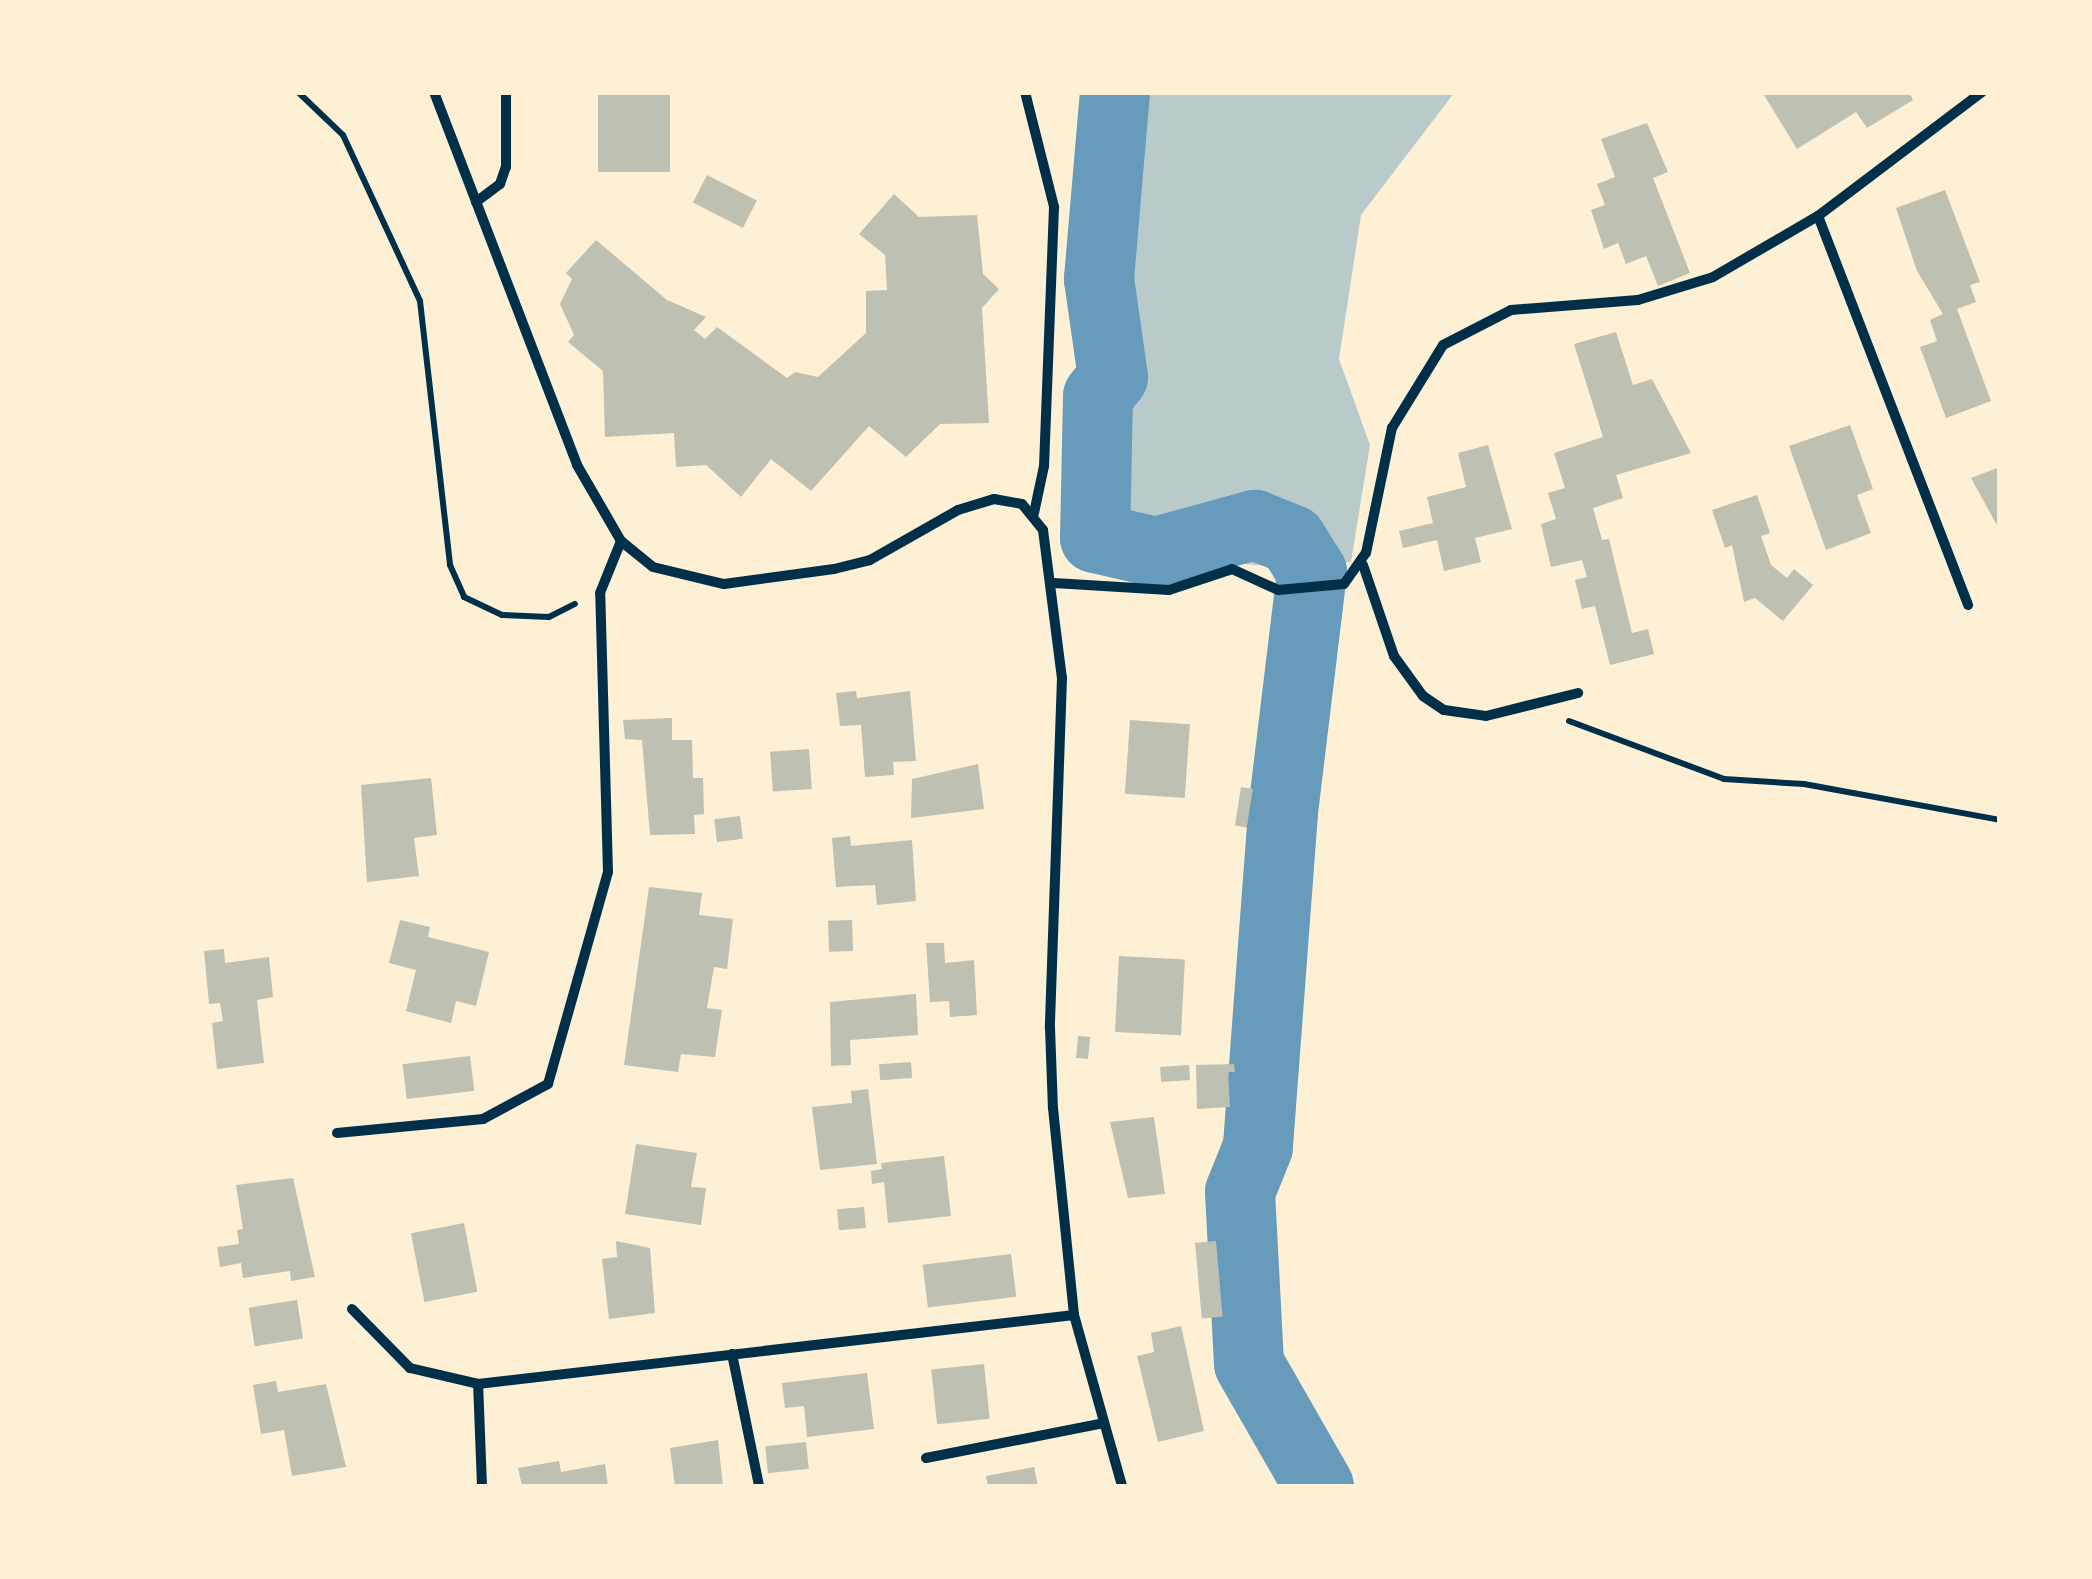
<!DOCTYPE html>
<html>
<head>
<meta charset="utf-8">
<style>
	body { margin:0 }
	#map { position:relative; width:2092px; height:1579px; overflow:hidden; background:#fdf0d5; font-family:"Sofia Sans Condensed",sans-serif }
	div>[style] { position:absolute }
	[style*='--x'] { left:calc(var(--x)*1px); top:calc(var(--y)*1px); width:calc(var(--w)*1px); rotate:calc(var(--a)*1deg) }
	.green>* { inset:0; background:#b9caca }
	.river>* { height:70px; margin:-35px; padding:0 35px; transform-origin:35px; border-radius:35px; background:#669bbc }
	.building>* { inset:0; background:#bec0b2; transform-origin:0 0 }
	.path>* { height:6px; margin:-3px; padding:0 3px; transform-origin:3px; border-radius:3px; background:#003049 }
	.minor>* { height:10px; margin:-5px; padding:0 5px; transform-origin:5px; border-radius:5px; background:#003049 }
	span { translate:-50% -50%; white-space:nowrap; text-align:center; line-height:1.15; -webkit-text-stroke:9px #fdf0d5; paint-order:stroke }
	.frame { position:absolute; inset:0; border:95px solid #fdf0d5; pointer-events:none }
</style>
</head>
<body>
<div id="map">
	<div class="green">
		<i style="clip-path:polygon(1091px 93px,1454px 93px,1361px 215px,1339px 359px,1370px 445px,1351px 562px,1278px 567px,1071px 547px)"></i>
	</div>
	<div class="river">
		<i style="--x:1115;--y:92;--w:188;--a:94.9"></i>
		<i style="--x:1099;--y:279;--w:99;--a:81.9"></i>
		<i style="--x:1113;--y:377;--w:24;--a:128"></i>
		<i style="--x:1098;--y:396;--w:142;--a:91.2"></i>
		<i style="--x:1095;--y:538;--w:63;--a:12.9"></i>
		<i style="--x:1156;--y:552;--w:103;--a:-15.3"></i>
		<i style="--x:1255;--y:525;--w:40;--a:22"></i>
		<i style="--x:1292;--y:540;--w:38;--a:58"></i>
		<i style="--x:1312;--y:572;--w:243;--a:96.9"></i>
		<i style="--x:1283;--y:813;--w:335;--a:94.3"></i>
		<i style="--x:1258;--y:1147;--w:48;--a:111.8"></i>
		<i style="--x:1240;--y:1192;--w:172;--a:87"></i>
		<i style="--x:1249;--y:1364;--w:141;--a:60.2"></i>
	</div>
	<div class="building">
		<i style="left:598px;top:92px;width:72px;height:80px"></i>
		<i style="clip-path:polygon(1762px 92px,1909px 92px,1913px 100px,1867px 128px,1856px 112px,1797px 149px)"></i>
		<i style="clip-path:polygon(1647px 123px,1668px 172px,1653px 178px,1690px 273px,1658px 286px,1646px 256px,1626px 264px,1618px 243px,1604px 249px,1591px 210px,1605px 205px,1597px 184px,1615px 177px,1601px 139px)"></i>
		<i style="left:707px;top:175px;width:56px;height:31px;rotate:27deg"></i>
		<i style="clip-path:polygon(1945px 190px,1980px 282px,1970px 285px,1976px 302px,1957px 309px,1991px 401px,1946px 418px,1920px 347px,1937px 341px,1930px 320px,1943px 314px,1917px 271px,1896px 208px)"></i>
		<i style="clip-path:polygon(894px 194px,919px 217px,977px 215px,983px 274px,999px 289px,982px 308px,989px 423px,940px 424px,906px 457px,869px 426px,811px 491px,771px 459px,741px 497px,706px 465px,676px 467px,674px 433px,605px 437px,603px 371px,568px 342px,574px 335px,560px 304px,572px 279px,566px 273px,596px 240px,667px 300px,706px 317px,694px 330px,705px 339px,717px 327px,787px 378px,795px 372px,818px 377px,866px 333px,866px 291px,887px 290px,885px 255px,859px 234px)"></i>
		<i style="clip-path:polygon(1616px 332px,1633px 385px,1652px 379px,1691px 453px,1616px 475px,1623px 498px,1593px 508px,1602px 540px,1609px 539px,1632px 633px,1648px 629px,1654px 654px,1610px 665px,1595px 606px,1582px 609px,1575px 580px,1587px 577px,1582px 560px,1551px 567px,1541px 524px,1556px 519px,1548px 493px,1565px 488px,1554px 453px,1603px 437px,1574px 344px)"></i>
		<i style="clip-path:polygon(1850px 425px,1873px 489px,1857px 495px,1871px 533px,1826px 550px,1789px 446px)"></i>
		<i style="clip-path:polygon(1488px 445px,1512px 529px,1475px 538px,1481px 562px,1444px 571px,1437px 540px,1403px 548px,1399px 531px,1433px 523px,1427px 497px,1466px 487px,1458px 453px)"></i>
		<i style="clip-path:polygon(2000px 467px,2000px 528px,1999px 529px,1971px 478px)"></i>
		<i style="clip-path:polygon(1757px 495px,1770px 533px,1761px 536px,1771px 565px,1787px 578px,1794px 569px,1813px 585px,1783px 621px,1755px 598px,1744px 602px,1732px 545px,1725px 548px,1712px 510px)"></i>
		<i style="clip-path:polygon(856px 691px,857px 698px,910px 691px,916px 761px,893px 762px,894px 775px,865px 777px,861px 725px,840px 726px,836px 693px)"></i>
		<i style="clip-path:polygon(672px 718px,672px 740px,692px 740px,693px 778px,703px 778px,704px 814px,694px 815px,695px 834px,650px 835px,642px 740px,625px 739px,623px 720px)"></i>
		<i style="left:1130px;top:720px;width:60px;height:74px;rotate:4deg"></i>
		<i style="left:809px;top:749px;width:40px;height:39px;rotate:86deg"></i>
		<i style="clip-path:polygon(978px 764px,984px 809px,911px 818px,912px 779px)"></i>
		<i style="clip-path:polygon(431px 778px,437px 835px,414px 838px,419px 876px,367px 882px,361px 785px)"></i>
		<i style="left:1241px;top:787px;width:12px;height:39px;rotate:9deg"></i>
		<i style="left:740px;top:816px;width:23px;height:26px;rotate:83deg"></i>
		<i style="clip-path:polygon(850px 836px,851px 846px,912px 840px,916px 901px,877px 905px,875px 885px,836px 887px,832px 838px)"></i>
		<i style="clip-path:polygon(649px 887px,702px 893px,699px 915px,733px 919px,727px 969px,714px 967px,707px 1008px,722px 1010px,715px 1057px,681px 1054px,678px 1072px,624px 1065px)"></i>
		<i style="clip-path:polygon(400px 920px,430px 927px,428px 937px,489px 952px,476px 1006px,456px 1001px,451px 1023px,406px 1011px,416px 970px,389px 963px)"></i>
		<i style="left:852px;top:920px;width:31px;height:24px;rotate:88deg"></i>
		<i style="clip-path:polygon(926px 943px,944px 943px,945px 963px,974px 960px,977px 1015px,950px 1017px,949px 1001px,930px 1002px)"></i>
		<i style="clip-path:polygon(224px 949px,225px 963px,269px 957px,273px 997px,257px 1000px,264px 1063px,217px 1069px,212px 1023px,223px 1021px,220px 1003px,209px 1004px,204px 951px)"></i>
		<i style="left:1119px;top:956px;width:66px;height:76px;rotate:3deg"></i>
		<i style="clip-path:polygon(916px 994px,918px 1035px,850px 1040px,851px 1065px,831px 1066px,830px 1002px)"></i>
		<i style="left:1078px;top:1036px;width:12px;height:22px;rotate:5deg"></i>
		<i style="left:470px;top:1056px;width:35px;height:68px;rotate:83deg"></i>
		<i style="left:911px;top:1062px;width:16px;height:32px;rotate:86deg"></i>
		<i style="clip-path:polygon(1234px 1064px,1235px 1072px,1228px 1072px,1230px 1107px,1197px 1109px,1196px 1065px)"></i>
		<i style="left:1189px;top:1065px;width:15px;height:29px;rotate:86deg"></i>
		<i style="clip-path:polygon(868px 1089px,877px 1164px,820px 1170px,812px 1107px,852px 1103px,851px 1091px)"></i>
		<i style="clip-path:polygon(1154px 1117px,1165px 1194px,1128px 1198px,1110px 1122px)"></i>
		<i style="clip-path:polygon(636px 1144px,697px 1153px,691px 1187px,706px 1188px,701px 1225px,625px 1214px)"></i>
		<i style="clip-path:polygon(944px 1156px,951px 1216px,888px 1223px,884px 1182px,872px 1184px,871px 1171px,882px 1169px,881px 1163px)"></i>
		<i style="clip-path:polygon(293px 1178px,315px 1277px,291px 1281px,290px 1271px,243px 1278px,241px 1263px,220px 1267px,217px 1247px,239px 1244px,237px 1230px,243px 1229px,236px 1185px)"></i>
		<i style="left:864px;top:1207px;width:21px;height:27px;rotate:85deg"></i>
		<i style="left:464px;top:1223px;width:70px;height:54px;rotate:79deg"></i>
		<i style="clip-path:polygon(616px 1241px,650px 1248px,655px 1313px,609px 1319px,602px 1259px,617px 1257px)"></i>
		<i style="left:1216px;top:1241px;width:76px;height:21px;rotate:85deg"></i>
		<i style="left:1011px;top:1254px;width:43px;height:89px;rotate:83deg"></i>
		<i style="left:297px;top:1300px;width:39px;height:49px;rotate:81deg"></i>
		<i style="clip-path:polygon(1181px 1326px,1204px 1431px,1158px 1442px,1137px 1356px,1154px 1352px,1151px 1333px)"></i>
		<i style="left:984px;top:1364px;width:55px;height:53px;rotate:84deg"></i>
		<i style="clip-path:polygon(867px 1373px,874px 1429px,807px 1437px,804px 1406px,785px 1408px,782px 1383px)"></i>
		<i style="clip-path:polygon(276px 1381px,278px 1392px,326px 1384px,346px 1467px,292px 1476px,284px 1430px,261px 1434px,253px 1385px)"></i>
		<i style="clip-path:polygon(718px 1440px,723px 1486px,675px 1486px,670px 1448px)"></i>
		<i style="left:806px;top:1442px;width:27px;height:41px;rotate:84deg"></i>
		<i style="clip-path:polygon(559px 1461px,561px 1472px,605px 1464px,608px 1486px,522px 1486px,518px 1468px)"></i>
		<i style="clip-path:polygon(1034px 1467px,1038px 1486px,988px 1486px,986px 1476px)"></i>
	</div>
	<div class="path">
		<i style="--x:298;--y:92;--w:62;--a:43.7"></i>
		<i style="--x:343;--y:135;--w:183;--a:65.1"></i>
		<i style="--x:420;--y:301;--w:266;--a:83.5"></i>
		<i style="--x:450;--y:565;--w:35;--a:66"></i>
		<i style="--x:464;--y:597;--w:42;--a:25.3"></i>
		<i style="--x:502;--y:615;--w:47;--a:2.4"></i>
		<i style="--x:549;--y:617;--w:29;--a:-27"></i>
		<i style="--x:92;--y:398;--w:1;--a:90"></i>
		<i style="--x:1569;--y:721;--w:165;--a:20.5"></i>
		<i style="--x:1724;--y:779;--w:80;--a:3.6"></i>
		<i style="--x:1804;--y:784;--w:199;--a:10.4"></i>
	</div>
	<div class="minor">
		<i style="--x:434;--y:92;--w:399;--a:69"></i>
		<i style="--x:577;--y:465;--w:88;--a:59.9"></i>
		<i style="--x:621;--y:541;--w:41;--a:39.1"></i>
		<i style="--x:653;--y:567;--w:73;--a:13.5"></i>
		<i style="--x:724;--y:584;--w:111;--a:-7.8"></i>
		<i style="--x:834;--y:569;--w:37;--a:-14"></i>
		<i style="--x:870;--y:560;--w:101;--a:-29.6"></i>
		<i style="--x:958;--y:510;--w:38;--a:-17"></i>
		<i style="--x:994;--y:499;--w:28;--a:10"></i>
		<i style="--x:1022;--y:504;--w:33;--a:51"></i>
		<i style="--x:1043;--y:530;--w:149;--a:82.7"></i>
		<i style="--x:1062;--y:678;--w:350;--a:92"></i>
		<i style="--x:1050;--y:1028;--w:80;--a:87.9"></i>
		<i style="--x:1053;--y:1108;--w:208;--a:84.2"></i>
		<i style="--x:1074;--y:1315;--w:178;--a:74.3"></i>
		<i style="--x:1025;--y:92;--w:119;--a:75.8"></i>
		<i style="--x:1054;--y:207;--w:259;--a:92.2"></i>
		<i style="--x:1044;--y:466;--w:48;--a:102"></i>
		<i style="--x:476;--y:202;--w:30;--a:-37"></i>
		<i style="--x:500;--y:184;--w:18;--a:-71"></i>
		<i style="--x:506;--y:167;--w:75;--a:-90"></i>
		<i style="--x:1818;--y:216;--w:417;--a:68.9"></i>
		<i style="--x:1363;--y:565;--w:96;--a:71.2"></i>
		<i style="--x:1394;--y:656;--w:49;--a:54.1"></i>
		<i style="--x:1423;--y:696;--w:25;--a:34"></i>
		<i style="--x:1444;--y:710;--w:42;--a:8.1"></i>
		<i style="--x:1486;--y:716;--w:95;--a:-14"></i>
		<i style="--x:1054;--y:583;--w:115;--a:3.5"></i>
		<i style="--x:1169;--y:590;--w:66;--a:-18.4"></i>
		<i style="--x:1232;--y:569;--w:51;--a:24.5"></i>
		<i style="--x:1278;--y:590;--w:66;--a:-5.2"></i>
		<i style="--x:1344;--y:584;--w:38;--a:-55"></i>
		<i style="--x:1366;--y:553;--w:128;--a:-78.3"></i>
		<i style="--x:1392;--y:428;--w:97;--a:-58.4"></i>
		<i style="--x:1443;--y:345;--w:76;--a:-27.2"></i>
		<i style="--x:1511;--y:310;--w:127;--a:-4.5"></i>
		<i style="--x:1638;--y:300;--w:78;--a:-17"></i>
		<i style="--x:1713;--y:277;--w:121;--a:-30.2"></i>
		<i style="--x:1818;--y:216;--w:206;--a:-37.1"></i>
		<i style="--x:337;--y:1133;--w:147;--a:-5.5"></i>
		<i style="--x:483;--y:1119;--w:74;--a:-28.3"></i>
		<i style="--x:548;--y:1084;--w:220;--a:-74.2"></i>
		<i style="--x:608;--y:872;--w:279;--a:-91.6"></i>
		<i style="--x:600;--y:593;--w:56;--a:-68"></i>
		<i style="--x:352;--y:1309;--w:83;--a:45.5"></i>
		<i style="--x:410;--y:1368;--w:70;--a:13.2"></i>
		<i style="--x:732;--y:1354;--w:135;--a:78.4"></i>
		<i style="--x:926;--y:1458;--w:181;--a:-11.1"></i>
		<i style="--x:482;--y:1486;--w:102;--a:-92.2"></i>
		<i style="--x:478;--y:1384;--w:600;--a:-6.6"></i>
	</div>
	<div class="frame"></div>
</div>
</body>
</html>
